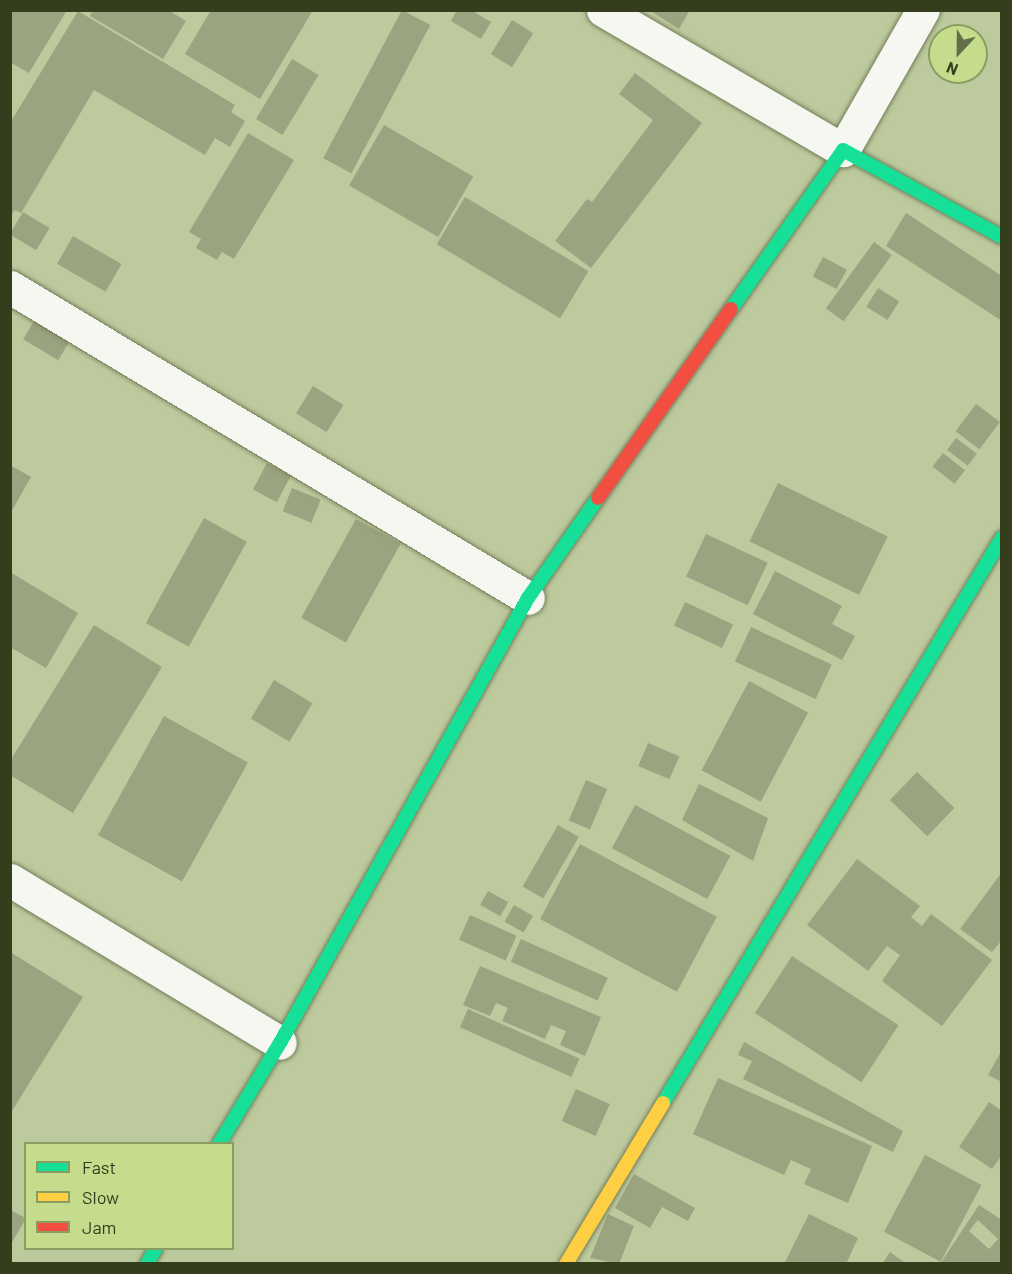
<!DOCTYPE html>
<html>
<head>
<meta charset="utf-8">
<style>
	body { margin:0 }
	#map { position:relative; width:1012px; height:1274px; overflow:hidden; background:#bdca9e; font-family:Barlow,sans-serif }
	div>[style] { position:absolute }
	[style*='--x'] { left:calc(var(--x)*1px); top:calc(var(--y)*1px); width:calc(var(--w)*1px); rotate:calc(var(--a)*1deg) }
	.building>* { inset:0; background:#9aa481; transform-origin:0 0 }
	.roads { filter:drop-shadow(0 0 2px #747e59) drop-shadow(0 0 2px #747e59) }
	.street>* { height:33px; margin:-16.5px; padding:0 16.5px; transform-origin:16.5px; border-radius:16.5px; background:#f5f7f0 }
	.fast>* { height:14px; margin:-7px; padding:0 7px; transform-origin:7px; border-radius:7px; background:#16e098 }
	.slow>* { height:14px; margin:-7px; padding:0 7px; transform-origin:7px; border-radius:7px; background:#ffcf43 }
	.jam>* { height:14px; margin:-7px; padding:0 7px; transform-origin:7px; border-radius:7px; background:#f24e42 }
	span { translate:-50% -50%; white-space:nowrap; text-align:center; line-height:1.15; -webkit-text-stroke:4.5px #c4dc8c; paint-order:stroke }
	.frame { position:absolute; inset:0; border:12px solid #343e1d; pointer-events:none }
	.legend { position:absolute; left:24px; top:1142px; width:210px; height:108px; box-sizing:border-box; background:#c4dc8c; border:2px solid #8a9d60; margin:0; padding:8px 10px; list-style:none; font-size:18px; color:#343e1d }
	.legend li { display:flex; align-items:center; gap:12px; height:30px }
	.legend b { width:30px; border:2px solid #8a9d60 }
	.north { position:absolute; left:928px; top:24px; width:60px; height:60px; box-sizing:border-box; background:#c4dc8c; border:2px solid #8a9d60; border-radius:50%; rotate:202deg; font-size:16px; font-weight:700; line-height:24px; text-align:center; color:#343e1d }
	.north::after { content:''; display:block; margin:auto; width:21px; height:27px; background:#646f4a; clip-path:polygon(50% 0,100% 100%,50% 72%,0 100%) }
</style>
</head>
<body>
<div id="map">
	<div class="building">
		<i style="clip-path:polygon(10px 10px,67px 10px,29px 73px,10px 62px)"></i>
		<i style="clip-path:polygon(93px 10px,168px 10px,186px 21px,163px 59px,90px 16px)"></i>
		<i style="clip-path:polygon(211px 10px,313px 10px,260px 99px,185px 54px)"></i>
		<i style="left:402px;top:10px;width:32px;height:168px;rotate:28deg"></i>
		<i style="clip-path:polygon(457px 10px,471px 10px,491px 22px,481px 39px,451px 21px)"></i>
		<i style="clip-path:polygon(649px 10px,690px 10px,679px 29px)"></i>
		<i style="clip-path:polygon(78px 11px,235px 105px,231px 112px,245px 121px,230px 147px,215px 138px,205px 155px,94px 90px,21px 213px,15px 210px,10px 216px,10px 123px)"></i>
		<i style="left:512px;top:20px;width:25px;height:40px;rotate:32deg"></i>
		<i style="left:292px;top:59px;width:31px;height:70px;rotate:31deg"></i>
		<i style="clip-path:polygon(635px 73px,702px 123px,591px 268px,555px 241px,587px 199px,592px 202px,653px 120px,619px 94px)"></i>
		<i style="left:384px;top:125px;width:103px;height:70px;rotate:30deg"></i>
		<i style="clip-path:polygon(248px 133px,294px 160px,234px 259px,222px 252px,217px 260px,196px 248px,201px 239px,189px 232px)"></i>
		<i style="left:465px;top:197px;width:144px;height:55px;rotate:31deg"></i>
		<i style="left:23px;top:212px;width:31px;height:26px;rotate:31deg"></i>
		<i style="clip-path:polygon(906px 213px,1002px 276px,1002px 321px,886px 246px)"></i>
		<i style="left:73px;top:236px;width:56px;height:32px;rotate:30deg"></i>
		<i style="left:874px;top:242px;width:22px;height:82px;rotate:36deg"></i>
		<i style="left:823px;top:257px;width:27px;height:22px;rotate:28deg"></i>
		<i style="left:878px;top:288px;width:25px;height:22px;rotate:32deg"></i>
		<i style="left:37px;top:316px;width:41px;height:27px;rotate:31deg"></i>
		<i style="left:313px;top:386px;width:36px;height:32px;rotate:32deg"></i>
		<i style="left:976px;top:404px;width:30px;height:34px;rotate:37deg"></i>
		<i style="left:956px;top:438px;width:26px;height:15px;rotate:37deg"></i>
		<i style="left:943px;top:453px;width:28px;height:17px;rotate:38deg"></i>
		<i style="left:267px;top:463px;width:27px;height:30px;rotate:28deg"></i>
		<i style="clip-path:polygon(10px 465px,31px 477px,10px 514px)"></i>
		<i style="left:778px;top:483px;width:122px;height:65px;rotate:26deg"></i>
		<i style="left:292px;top:488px;width:31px;height:25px;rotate:22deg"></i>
		<i style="left:204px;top:518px;width:49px;height:120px;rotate:29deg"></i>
		<i style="left:356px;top:519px;width:51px;height:113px;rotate:29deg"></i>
		<i style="left:706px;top:534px;width:68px;height:47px;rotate:25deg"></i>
		<i style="clip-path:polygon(775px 571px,842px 606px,832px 624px,855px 636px,842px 660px,753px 614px)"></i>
		<i style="clip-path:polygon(10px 572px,78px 613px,46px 668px,10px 647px)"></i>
		<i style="left:685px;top:602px;width:53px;height:26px;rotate:25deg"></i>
		<i style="clip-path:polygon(94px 625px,162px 667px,73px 813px,10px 775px,10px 761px)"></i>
		<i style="left:751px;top:627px;width:89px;height:38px;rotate:25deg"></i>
		<i style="left:274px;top:680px;width:45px;height:45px;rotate:31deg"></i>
		<i style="left:749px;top:681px;width:67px;height:101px;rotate:28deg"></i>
		<i style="left:164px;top:716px;width:96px;height:136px;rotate:29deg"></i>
		<i style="left:648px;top:743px;width:34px;height:25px;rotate:23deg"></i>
		<i style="left:917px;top:772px;width:52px;height:39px;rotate:44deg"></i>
		<i style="left:586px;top:780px;width:23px;height:44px;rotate:23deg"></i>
		<i style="clip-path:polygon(699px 784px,768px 818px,753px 861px,682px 820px)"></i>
		<i style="left:635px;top:805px;width:108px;height:49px;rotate:28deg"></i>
		<i style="left:558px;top:825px;width:24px;height:71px;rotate:30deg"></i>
		<i style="left:580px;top:844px;width:155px;height:85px;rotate:28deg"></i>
		<i style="clip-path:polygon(857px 859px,920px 906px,911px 917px,922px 926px,931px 914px,992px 960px,942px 1026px,882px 981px,900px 955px,887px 946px,868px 971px,807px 925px)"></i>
		<i style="clip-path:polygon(1002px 872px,1002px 940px,992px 952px,960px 929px)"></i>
		<i style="left:488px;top:891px;width:23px;height:16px;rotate:29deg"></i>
		<i style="left:514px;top:905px;width:22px;height:19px;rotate:30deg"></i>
		<i style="left:470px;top:915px;width:51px;height:27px;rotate:24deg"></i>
		<i style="left:521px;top:939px;width:95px;height:25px;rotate:24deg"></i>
		<i style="clip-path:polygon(10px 952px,83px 997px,10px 1114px)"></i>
		<i style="left:792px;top:956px;width:127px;height:68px;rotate:33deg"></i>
		<i style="clip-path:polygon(480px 966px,601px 1017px,585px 1056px,560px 1045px,566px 1031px,551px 1025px,545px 1039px,502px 1021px,508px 1008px,496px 1003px,490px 1016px,463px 1005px)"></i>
		<i style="left:468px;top:1009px;width:122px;height:20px;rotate:24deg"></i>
		<i style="clip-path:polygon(744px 1042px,903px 1131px,893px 1152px,743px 1079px,752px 1061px,738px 1055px)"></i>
		<i style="clip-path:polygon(1002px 1050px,1002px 1082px,988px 1075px)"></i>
		<i style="clip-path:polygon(718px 1078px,872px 1146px,848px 1203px,804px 1184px,811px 1169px,791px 1160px,784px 1175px,693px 1134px)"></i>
		<i style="left:576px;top:1089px;width:37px;height:35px;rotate:24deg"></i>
		<i style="clip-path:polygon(989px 1102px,1002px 1111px,1002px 1155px,992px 1169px,959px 1147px)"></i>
		<i style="left:925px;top:1155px;width:64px;height:87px;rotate:28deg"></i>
		<i style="clip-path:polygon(634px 1174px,695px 1208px,688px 1221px,662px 1207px,650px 1228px,615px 1208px)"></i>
		<i style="clip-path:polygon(evenodd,979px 1205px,1002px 1220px,1002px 1264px,940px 1264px,979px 1205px,978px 1220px,998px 1239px,989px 1249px,969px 1231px,978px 1220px)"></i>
		<i style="clip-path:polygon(10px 1210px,26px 1218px,10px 1246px)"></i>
		<i style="clip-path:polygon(608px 1214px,634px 1226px,619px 1264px,590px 1258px)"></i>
		<i style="clip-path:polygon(809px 1214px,858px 1238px,846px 1264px,784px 1264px)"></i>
		<i style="clip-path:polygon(890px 1252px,907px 1264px,882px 1264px)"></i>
	</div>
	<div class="roads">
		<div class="street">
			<i style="--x:603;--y:10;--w:278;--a:30.3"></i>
			<i style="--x:843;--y:150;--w:161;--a:-60.3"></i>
			<i style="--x:10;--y:287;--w:604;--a:30.98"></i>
			<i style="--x:10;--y:880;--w:315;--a:31.1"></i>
		</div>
		<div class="fast">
			<i style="--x:731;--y:309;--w:194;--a:-54.8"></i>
			<i style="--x:843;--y:150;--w:181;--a:28.7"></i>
			<i style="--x:663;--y:1103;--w:659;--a:-59.04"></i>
			<i style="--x:219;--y:1144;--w:118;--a:-58.9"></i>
			<i style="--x:280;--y:1043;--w:509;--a:-60.87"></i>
			<i style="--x:528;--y:598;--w:122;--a:-55"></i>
			<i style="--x:147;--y:1264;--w:18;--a:-61"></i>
		</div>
		<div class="slow">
			<i style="--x:566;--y:1264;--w:188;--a:-58.9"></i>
		</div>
		<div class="jam">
			<i style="--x:598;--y:498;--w:231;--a:-54.9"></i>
		</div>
	</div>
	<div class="frame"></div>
	<ul class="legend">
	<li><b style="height:8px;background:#16e098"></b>Fast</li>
	<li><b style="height:8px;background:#ffcf43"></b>Slow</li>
	<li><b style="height:8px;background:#f24e42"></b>Jam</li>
	</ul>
	<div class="north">N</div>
</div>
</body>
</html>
